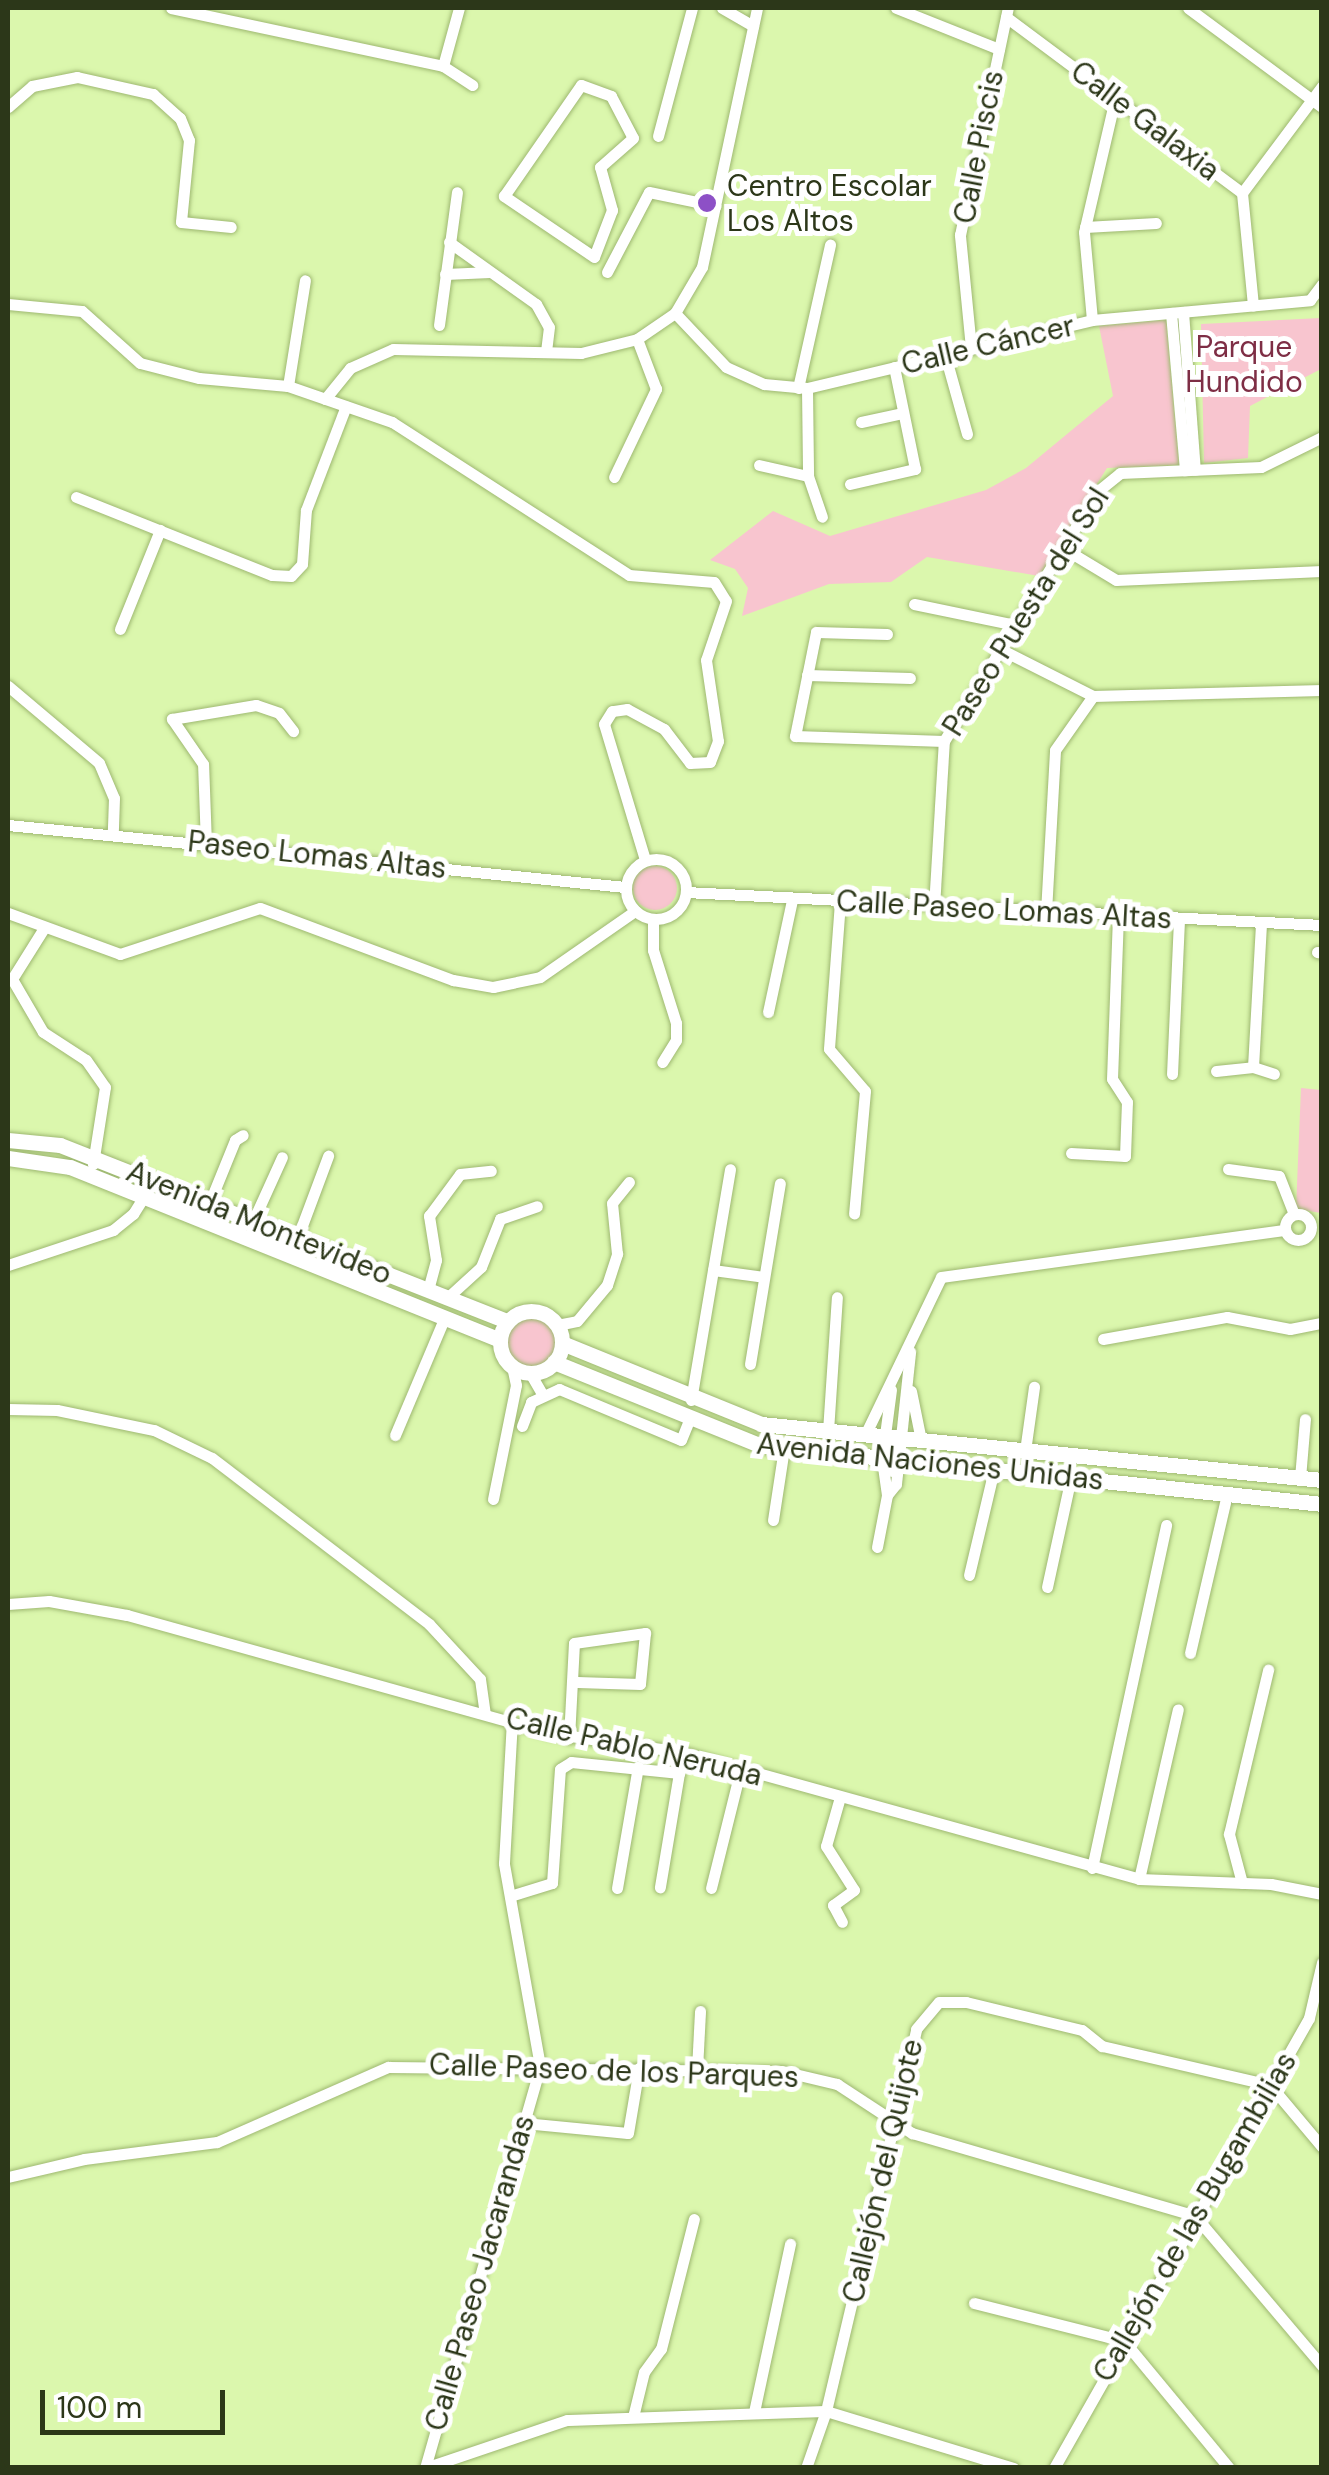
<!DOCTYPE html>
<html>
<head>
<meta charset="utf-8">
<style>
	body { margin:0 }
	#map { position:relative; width:1329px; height:2475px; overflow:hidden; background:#dbf7ad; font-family:"DM Sans",sans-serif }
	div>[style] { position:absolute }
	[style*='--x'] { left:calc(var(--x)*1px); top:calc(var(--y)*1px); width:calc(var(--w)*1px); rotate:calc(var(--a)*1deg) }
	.green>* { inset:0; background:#f8c5cf }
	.round { border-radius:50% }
	.roads { filter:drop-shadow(0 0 2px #9eb871) drop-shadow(0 0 2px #9eb871) }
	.street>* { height:11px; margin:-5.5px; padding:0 5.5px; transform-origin:5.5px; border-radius:5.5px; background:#fff }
	.street>.ring { margin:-5.5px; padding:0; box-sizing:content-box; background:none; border:11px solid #fff; border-radius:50% }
	.secondary>* { height:15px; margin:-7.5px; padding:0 7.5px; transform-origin:7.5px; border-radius:7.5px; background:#fff }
	.secondary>.ring { margin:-7.5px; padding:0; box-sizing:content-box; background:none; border:15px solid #fff; border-radius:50% }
	.dots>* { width:28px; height:28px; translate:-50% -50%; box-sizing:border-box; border:5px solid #fff; border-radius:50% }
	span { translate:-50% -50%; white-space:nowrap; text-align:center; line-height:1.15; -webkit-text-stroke:10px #fff; paint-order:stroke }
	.street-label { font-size:30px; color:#2c3719 }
	.poi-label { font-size:30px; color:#2c3719 }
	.left { translate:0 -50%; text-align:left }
	.park-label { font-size:30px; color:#7e2e45 }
	.frame { position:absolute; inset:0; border:10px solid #2c3719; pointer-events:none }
	.scale { position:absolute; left:40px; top:2390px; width:185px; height:45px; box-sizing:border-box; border:5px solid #2c3719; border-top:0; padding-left:12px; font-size:30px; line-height:35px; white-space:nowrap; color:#2c3719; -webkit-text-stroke:8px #fff; paint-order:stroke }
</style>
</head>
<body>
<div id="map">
	<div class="green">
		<i style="clip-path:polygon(1321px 318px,1321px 369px,1250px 406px,1248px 458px,1204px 463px,1201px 324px)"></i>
		<i style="clip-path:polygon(1166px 320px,1179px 465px,1107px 468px,1039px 576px,927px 557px,891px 582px,829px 584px,742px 616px,748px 588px,735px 569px,710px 560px,773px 511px,830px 536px,986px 490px,1026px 468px,1113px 396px,1099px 326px)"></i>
		<i class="round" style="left:633px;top:866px;width:44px;height:44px"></i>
		<i style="clip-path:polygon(1301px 1088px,1321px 1090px,1321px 1213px,1296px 1209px)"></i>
		<i class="round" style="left:502px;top:1312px;width:58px;height:58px"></i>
	</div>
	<div class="roads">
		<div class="street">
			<i style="--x:171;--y:8;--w:278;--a:12"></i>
			<i style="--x:443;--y:66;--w:35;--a:33"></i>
			<i style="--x:722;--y:8;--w:36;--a:30"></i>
			<i style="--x:896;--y:8;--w:111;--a:21.7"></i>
			<i style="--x:1188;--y:8;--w:167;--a:36.5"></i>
			<i style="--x:1006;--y:17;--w:294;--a:36.7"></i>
			<i style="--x:1242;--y:193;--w:113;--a:84.4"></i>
			<i style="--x:443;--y:66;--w:60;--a:-74.6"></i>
			<i style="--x:581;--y:85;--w:32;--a:20"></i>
			<i style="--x:611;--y:96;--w:47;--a:62.4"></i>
			<i style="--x:633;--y:138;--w:44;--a:138.7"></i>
			<i style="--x:600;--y:167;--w:45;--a:74.4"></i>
			<i style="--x:612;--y:210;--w:50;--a:111"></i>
			<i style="--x:594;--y:257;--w:109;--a:-145.9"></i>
			<i style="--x:504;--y:196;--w:135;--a:-55.3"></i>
			<i style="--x:8;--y:107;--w:32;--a:-41"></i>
			<i style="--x:32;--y:86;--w:46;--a:-11.3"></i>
			<i style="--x:77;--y:77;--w:78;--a:12.6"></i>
			<i style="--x:153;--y:94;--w:36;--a:42"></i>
			<i style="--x:180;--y:118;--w:24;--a:68"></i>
			<i style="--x:189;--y:140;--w:82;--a:95.6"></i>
			<i style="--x:181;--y:222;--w:50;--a:5.7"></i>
			<i style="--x:658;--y:136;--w:132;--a:-75.1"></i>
			<i style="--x:1242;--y:193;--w:134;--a:-53.2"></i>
			<i style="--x:1085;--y:227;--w:71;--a:-3.2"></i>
			<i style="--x:449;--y:242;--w:107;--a:35.5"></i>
			<i style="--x:536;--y:304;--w:26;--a:61"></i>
			<i style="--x:549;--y:327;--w:24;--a:97"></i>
			<i style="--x:607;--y:272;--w:90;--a:-62.3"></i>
			<i style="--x:649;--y:192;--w:68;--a:11.8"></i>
			<i style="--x:445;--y:274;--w:45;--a:-2.5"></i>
			<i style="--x:8;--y:304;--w:74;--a:5.4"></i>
			<i style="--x:82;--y:311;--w:78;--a:41.9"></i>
			<i style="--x:140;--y:363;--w:61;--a:14.3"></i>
			<i style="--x:199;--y:378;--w:89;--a:5.1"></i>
			<i style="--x:288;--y:386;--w:110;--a:19.1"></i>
			<i style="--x:392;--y:422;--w:282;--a:32.8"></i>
			<i style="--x:629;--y:575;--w:85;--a:4.7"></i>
			<i style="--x:714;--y:582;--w:22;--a:58"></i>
			<i style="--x:726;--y:601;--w:62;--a:108.7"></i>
			<i style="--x:706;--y:660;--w:82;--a:81.6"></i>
			<i style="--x:718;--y:741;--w:22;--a:111"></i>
			<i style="--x:710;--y:762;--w:20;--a:177"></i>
			<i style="--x:690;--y:763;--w:43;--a:-127.4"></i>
			<i style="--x:664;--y:729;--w:42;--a:-151.6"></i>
			<i style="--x:627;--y:709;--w:15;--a:172"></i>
			<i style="--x:612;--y:711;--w:15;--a:122"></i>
			<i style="--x:604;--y:724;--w:142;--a:73.2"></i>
			<i style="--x:1183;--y:312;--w:158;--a:85.7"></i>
			<i style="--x:675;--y:313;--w:74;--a:46.6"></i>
			<i style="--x:726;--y:367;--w:42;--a:24.1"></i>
			<i style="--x:764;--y:384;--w:43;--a:5.3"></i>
			<i style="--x:807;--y:388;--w:293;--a:-13.4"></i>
			<i style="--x:1092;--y:320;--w:219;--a:-5.2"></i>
			<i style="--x:1310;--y:300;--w:20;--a:-53"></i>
			<i style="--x:1171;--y:313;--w:158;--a:84.9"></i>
			<i style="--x:1092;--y:320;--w:88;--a:-95.2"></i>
			<i style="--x:1084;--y:232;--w:137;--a:-76.9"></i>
			<i style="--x:439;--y:325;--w:134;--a:-82.3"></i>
			<i style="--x:971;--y:348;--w:114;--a:-95.6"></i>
			<i style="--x:960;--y:235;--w:232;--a:-78.1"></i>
			<i style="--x:945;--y:355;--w:82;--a:74.4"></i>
			<i style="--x:288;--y:386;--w:107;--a:-80.9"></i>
			<i style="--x:798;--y:388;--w:147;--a:-77.4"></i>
			<i style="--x:807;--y:388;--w:88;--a:89.3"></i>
			<i style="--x:808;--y:476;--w:43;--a:71.1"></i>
			<i style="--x:325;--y:399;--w:40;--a:-51"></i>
			<i style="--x:350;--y:368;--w:47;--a:-23.8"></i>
			<i style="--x:393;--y:349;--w:188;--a:1.2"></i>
			<i style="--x:581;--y:353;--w:58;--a:-14"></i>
			<i style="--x:637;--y:339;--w:46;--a:-34.4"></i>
			<i style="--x:675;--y:313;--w:53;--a:-59.6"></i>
			<i style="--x:702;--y:267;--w:265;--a:-78"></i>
			<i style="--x:861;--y:422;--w:43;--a:-12.1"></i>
			<i style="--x:759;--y:465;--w:50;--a:12.7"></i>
			<i style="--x:614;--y:477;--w:98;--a:-64.5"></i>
			<i style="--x:656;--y:389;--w:53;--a:-110.8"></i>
			<i style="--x:850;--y:484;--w:67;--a:-13"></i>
			<i style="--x:915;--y:469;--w:104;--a:-101.6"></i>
			<i style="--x:76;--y:497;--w:211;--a:21.7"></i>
			<i style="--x:272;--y:575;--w:19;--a:3"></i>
			<i style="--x:291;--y:576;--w:16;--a:-47"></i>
			<i style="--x:302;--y:564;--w:54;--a:-85.8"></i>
			<i style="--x:306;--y:510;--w:111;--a:-69"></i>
			<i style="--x:1063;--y:548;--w:62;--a:31.1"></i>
			<i style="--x:1116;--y:580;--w:206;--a:-2.5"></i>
			<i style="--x:914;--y:604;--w:103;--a:11.7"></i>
			<i style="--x:120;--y:629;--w:107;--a:-68"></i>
			<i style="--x:887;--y:634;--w:71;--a:-178.4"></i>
			<i style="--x:816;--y:632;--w:106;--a:101.4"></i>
			<i style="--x:795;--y:736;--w:149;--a:1.9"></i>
			<i style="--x:1000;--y:649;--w:104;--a:26.8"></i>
			<i style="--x:1093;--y:696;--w:229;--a:-1.5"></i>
			<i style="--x:807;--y:675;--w:103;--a:1.7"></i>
			<i style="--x:8;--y:686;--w:119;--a:40.2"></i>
			<i style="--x:99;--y:763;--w:38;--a:67"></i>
			<i style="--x:114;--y:798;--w:37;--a:92"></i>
			<i style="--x:8;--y:825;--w:620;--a:5.74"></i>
			<i style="--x:206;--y:844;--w:80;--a:-92.1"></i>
			<i style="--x:203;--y:764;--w:55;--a:-124.6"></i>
			<i style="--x:172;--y:719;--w:85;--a:-9.5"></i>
			<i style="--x:256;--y:705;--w:24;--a:19"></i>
			<i style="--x:279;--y:713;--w:23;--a:52"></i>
			<i class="ring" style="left:626px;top:859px;width:49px;height:49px"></i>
			<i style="--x:686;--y:892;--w:637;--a:2.97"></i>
			<i style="--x:840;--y:902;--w:147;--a:94.3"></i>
			<i style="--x:829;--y:1049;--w:55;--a:49.4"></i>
			<i style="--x:865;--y:1091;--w:123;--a:95.1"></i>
			<i style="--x:934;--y:907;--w:166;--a:-86.6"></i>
			<i style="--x:944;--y:741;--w:294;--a:-58.4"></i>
			<i style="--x:1098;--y:491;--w:28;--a:-39"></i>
			<i style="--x:1120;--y:473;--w:141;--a:-2.4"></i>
			<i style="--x:1261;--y:467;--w:68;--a:-26.2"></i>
			<i style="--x:1046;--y:912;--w:162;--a:-86.8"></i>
			<i style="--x:1055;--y:750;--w:66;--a:-54.9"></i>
			<i style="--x:8;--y:913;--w:119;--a:20.1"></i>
			<i style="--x:120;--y:954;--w:147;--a:-18.2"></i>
			<i style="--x:260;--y:908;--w:206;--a:20.5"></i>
			<i style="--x:453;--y:980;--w:41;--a:9.9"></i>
			<i style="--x:493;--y:987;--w:48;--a:-12"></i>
			<i style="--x:540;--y:977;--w:116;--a:-34.8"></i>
			<i style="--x:653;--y:919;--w:31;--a:90"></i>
			<i style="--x:653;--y:950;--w:77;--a:72.5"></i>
			<i style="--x:676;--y:1023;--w:17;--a:90"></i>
			<i style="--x:676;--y:1040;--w:26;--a:122"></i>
			<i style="--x:44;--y:928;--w:60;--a:122.1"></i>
			<i style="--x:12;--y:979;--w:61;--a:59.7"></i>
			<i style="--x:43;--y:1032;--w:51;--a:33.1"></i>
			<i style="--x:86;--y:1060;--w:33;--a:55"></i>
			<i style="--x:105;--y:1087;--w:78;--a:98.9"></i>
			<i style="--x:1317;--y:952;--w:5;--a:11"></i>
			<i style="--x:768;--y:1012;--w:115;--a:-77.9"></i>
			<i style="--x:1253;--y:1067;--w:144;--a:-86.8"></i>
			<i style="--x:1216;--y:1071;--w:37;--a:-6"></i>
			<i style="--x:1253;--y:1067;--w:22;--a:18"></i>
			<i style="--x:1172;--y:1074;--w:155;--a:-87.4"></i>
			<i style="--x:1071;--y:1153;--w:54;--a:3.2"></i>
			<i style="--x:1125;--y:1156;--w:54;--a:-87.9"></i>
			<i style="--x:1127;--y:1102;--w:27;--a:-123"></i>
			<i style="--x:1112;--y:1079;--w:164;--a:-87.9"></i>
			<i style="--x:1228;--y:1169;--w:51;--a:7.8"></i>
			<i style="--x:1279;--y:1176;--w:41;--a:68.5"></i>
			<i style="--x:209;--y:1204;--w:69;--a:-67.9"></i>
			<i style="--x:235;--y:1140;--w:9;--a:-32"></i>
			<i class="ring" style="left:1285px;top:1214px;width:15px;height:15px"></i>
			<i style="--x:253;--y:1221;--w:70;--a:-65.6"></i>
			<i style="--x:297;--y:1239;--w:89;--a:-69.5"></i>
			<i style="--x:8;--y:1265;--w:111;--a:-18.4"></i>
			<i style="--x:113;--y:1230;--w:26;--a:-39"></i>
			<i style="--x:133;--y:1214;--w:28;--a:-58"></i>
			<i style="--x:713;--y:1270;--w:51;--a:7.8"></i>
			<i style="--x:428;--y:1290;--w:31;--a:-75"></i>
			<i style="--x:436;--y:1260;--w:45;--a:-99"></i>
			<i style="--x:429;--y:1216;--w:52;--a:-53.6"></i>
			<i style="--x:460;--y:1174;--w:31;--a:-6"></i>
			<i style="--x:447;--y:1298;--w:46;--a:-42.4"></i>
			<i style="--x:481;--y:1267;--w:52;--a:-68.4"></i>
			<i style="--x:500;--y:1219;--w:39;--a:-19"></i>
			<i style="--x:557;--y:1325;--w:20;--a:-11"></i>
			<i style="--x:577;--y:1321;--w:47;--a:-50.2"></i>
			<i style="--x:607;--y:1285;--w:33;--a:-72"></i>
			<i style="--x:617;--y:1254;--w:51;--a:-95.6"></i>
			<i style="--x:612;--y:1203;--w:27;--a:-51"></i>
			<i style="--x:1103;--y:1339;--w:126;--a:-10.1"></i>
			<i style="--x:1227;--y:1317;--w:64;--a:10.8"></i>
			<i style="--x:1290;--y:1329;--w:33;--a:-11"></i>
			<i style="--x:750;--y:1364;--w:183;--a:-80.6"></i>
			<i style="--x:530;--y:1373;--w:24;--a:60"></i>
			<i style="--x:911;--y:1391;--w:50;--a:78.5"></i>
			<i style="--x:691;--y:1400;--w:234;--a:-80.4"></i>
			<i style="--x:8;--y:1409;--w:49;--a:1.2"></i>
			<i style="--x:57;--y:1410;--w:99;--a:11.7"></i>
			<i style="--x:154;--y:1430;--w:64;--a:25.8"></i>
			<i style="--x:212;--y:1458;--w:273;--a:37.4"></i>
			<i style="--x:429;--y:1624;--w:75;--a:47.2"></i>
			<i style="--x:480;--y:1679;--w:34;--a:82"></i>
			<i style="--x:522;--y:1426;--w:26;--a:-69"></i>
			<i style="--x:531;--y:1402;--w:31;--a:-25"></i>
			<i style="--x:559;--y:1389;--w:132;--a:22.7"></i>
			<i style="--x:681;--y:1440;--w:22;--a:-68"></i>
			<i style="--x:828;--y:1431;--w:134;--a:-86.2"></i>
			<i style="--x:395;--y:1435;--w:126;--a:-67.1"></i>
			<i style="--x:865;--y:1435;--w:175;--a:-64.3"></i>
			<i style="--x:941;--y:1277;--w:346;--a:-7.8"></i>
			<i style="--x:1025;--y:1451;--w:65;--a:-82"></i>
			<i style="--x:1300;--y:1478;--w:59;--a:-85.2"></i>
			<i style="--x:887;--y:1495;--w:37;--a:-98"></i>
			<i style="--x:882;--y:1458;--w:69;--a:-82.5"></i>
			<i style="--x:493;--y:1499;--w:116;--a:-78.6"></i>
			<i style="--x:516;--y:1385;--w:19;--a:-102"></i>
			<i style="--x:773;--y:1520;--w:73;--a:-81.3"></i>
			<i style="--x:877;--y:1547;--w:53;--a:-79.1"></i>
			<i style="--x:887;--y:1495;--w:14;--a:-51"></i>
			<i style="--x:896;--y:1484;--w:133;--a:-83.9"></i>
			<i style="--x:969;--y:1575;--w:109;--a:-76.7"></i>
			<i style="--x:1047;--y:1587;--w:113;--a:-77.7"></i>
			<i style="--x:8;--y:1604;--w:41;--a:-4.2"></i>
			<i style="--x:49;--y:1601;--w:79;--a:10.2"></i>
			<i style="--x:127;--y:1615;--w:439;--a:15.6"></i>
			<i style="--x:550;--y:1733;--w:133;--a:8.2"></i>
			<i style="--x:682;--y:1752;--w:474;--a:15.5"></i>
			<i style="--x:1139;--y:1879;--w:132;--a:2.2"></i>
			<i style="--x:1271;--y:1884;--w:52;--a:11.1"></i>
			<i style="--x:1190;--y:1653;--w:163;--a:-76.9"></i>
			<i style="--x:569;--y:1738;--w:95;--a:-87"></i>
			<i style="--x:574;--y:1643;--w:72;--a:-8"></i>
			<i style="--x:645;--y:1633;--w:51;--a:95.6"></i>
			<i style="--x:640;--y:1684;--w:63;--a:-178.2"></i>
			<i style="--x:840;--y:1797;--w:51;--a:105.9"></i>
			<i style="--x:826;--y:1846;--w:52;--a:57.5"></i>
			<i style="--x:854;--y:1890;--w:26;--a:144"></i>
			<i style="--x:833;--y:1905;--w:19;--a:62"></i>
			<i style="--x:1092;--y:1868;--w:351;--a:-77.8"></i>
			<i style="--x:1139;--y:1879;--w:174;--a:-77.1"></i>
			<i style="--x:1242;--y:1883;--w:51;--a:-104.9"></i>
			<i style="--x:1229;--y:1834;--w:169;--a:-76.6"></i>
			<i style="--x:617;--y:1888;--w:123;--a:-80.2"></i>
			<i style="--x:711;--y:1888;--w:124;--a:-76"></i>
			<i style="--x:510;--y:1896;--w:44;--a:-17.2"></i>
			<i style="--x:552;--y:1883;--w:114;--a:-86"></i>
			<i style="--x:560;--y:1769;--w:13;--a:-32"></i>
			<i style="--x:571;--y:1762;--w:109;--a:5.8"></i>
			<i style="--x:679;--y:1773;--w:116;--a:99.5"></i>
			<i style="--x:697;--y:2069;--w:58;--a:-87"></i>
			<i style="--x:524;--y:2123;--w:104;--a:5.5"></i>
			<i style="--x:628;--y:2133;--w:66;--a:-80.4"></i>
			<i style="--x:8;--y:2177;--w:78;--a:-13.3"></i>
			<i style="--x:84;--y:2159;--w:134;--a:-7.3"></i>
			<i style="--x:217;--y:2142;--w:187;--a:-23.7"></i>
			<i style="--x:388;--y:2067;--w:394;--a:0.6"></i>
			<i style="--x:782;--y:2071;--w:57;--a:13.3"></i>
			<i style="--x:837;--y:2084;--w:90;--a:33.2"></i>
			<i style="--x:912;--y:2133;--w:295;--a:16.3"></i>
			<i style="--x:1195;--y:2216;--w:197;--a:49.7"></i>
			<i style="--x:974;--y:2303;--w:155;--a:14.2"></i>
			<i style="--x:1124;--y:2341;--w:165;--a:50.4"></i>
			<i style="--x:754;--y:2412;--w:172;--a:-77.9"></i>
			<i style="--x:633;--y:2417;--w:46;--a:-76.3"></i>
			<i style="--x:644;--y:2372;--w:29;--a:-54"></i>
			<i style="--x:661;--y:2349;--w:134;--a:-75.8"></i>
			<i style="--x:425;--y:2468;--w:418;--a:-74"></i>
			<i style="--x:540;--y:2066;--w:206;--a:-100.1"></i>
			<i style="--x:504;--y:1863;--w:141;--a:-86.8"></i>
			<i style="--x:425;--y:2468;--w:150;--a:-18.7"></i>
			<i style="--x:567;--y:2420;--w:259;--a:-2"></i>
			<i style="--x:826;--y:2411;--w:196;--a:16.9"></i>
			<i style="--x:806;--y:2468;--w:60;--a:-70.7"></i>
			<i style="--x:826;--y:2411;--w:392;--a:-76.7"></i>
			<i style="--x:916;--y:2029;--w:35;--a:-50"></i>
			<i style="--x:939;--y:2002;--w:27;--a:0"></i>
			<i style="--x:966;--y:2002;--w:119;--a:13.6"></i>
			<i style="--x:1082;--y:2030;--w:26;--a:39"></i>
			<i style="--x:1102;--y:2046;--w:172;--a:13.1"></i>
			<i style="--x:1270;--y:2085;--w:81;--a:50"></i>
			<i style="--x:1054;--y:2468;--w:517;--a:-60.46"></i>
			<i style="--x:1309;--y:2018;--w:57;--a:-76.9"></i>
		</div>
		<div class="secondary">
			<i style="--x:8;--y:1140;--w:52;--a:5.5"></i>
			<i style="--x:60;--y:1145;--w:480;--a:21.5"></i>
			<i style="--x:8;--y:1158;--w:63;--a:8.3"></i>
			<i style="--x:70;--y:1167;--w:463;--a:21.9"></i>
			<i class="ring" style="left:500px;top:1311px;width:47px;height:47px"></i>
			<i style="--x:562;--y:1343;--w:215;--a:22.1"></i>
			<i style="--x:761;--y:1424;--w:564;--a:5.7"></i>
			<i style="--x:554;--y:1362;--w:221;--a:22"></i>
			<i style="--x:759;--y:1445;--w:566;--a:5.98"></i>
		</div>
	</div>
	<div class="dots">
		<i style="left:707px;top:203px;background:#8d50c6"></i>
	</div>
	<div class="street-label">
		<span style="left:1145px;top:121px;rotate:37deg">Calle Galaxia</span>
		<span style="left:979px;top:147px;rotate:-79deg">Calle Piscis</span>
		<span style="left:988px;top:345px;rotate:-13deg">Calle Cáncer</span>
		<span style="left:1026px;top:612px;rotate:-58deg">Paseo Puesta del Sol</span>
		<span style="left:317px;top:855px;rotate:6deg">Paseo Lomas Altas</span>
		<span style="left:1004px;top:910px;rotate:3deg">Calle Paseo Lomas Altas</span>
		<span style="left:259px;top:1223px;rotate:22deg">Avenida Montevideo</span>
		<span style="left:930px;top:1462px;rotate:6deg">Avenida Naciones Unidas</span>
		<span style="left:634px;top:1747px;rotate:13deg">Calle Pablo Neruda</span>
		<span style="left:614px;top:2071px;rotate:2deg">Calle Paseo de los Parques</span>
		<span style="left:883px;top:2171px;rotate:-77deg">Callejón del Quijote</span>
		<span style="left:1195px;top:2217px;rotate:-60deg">Callejón de las Bugambilias</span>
		<span style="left:480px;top:2273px;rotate:-74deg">Calle Paseo Jacarandas</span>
	</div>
	<div class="poi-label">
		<span class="left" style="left:727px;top:203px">Centro Escolar<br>Los Altos</span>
	</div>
	<div class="park-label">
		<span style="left:1244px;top:364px">Parque<br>Hundido</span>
	</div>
	<div class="frame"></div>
	<div class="scale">100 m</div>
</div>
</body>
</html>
